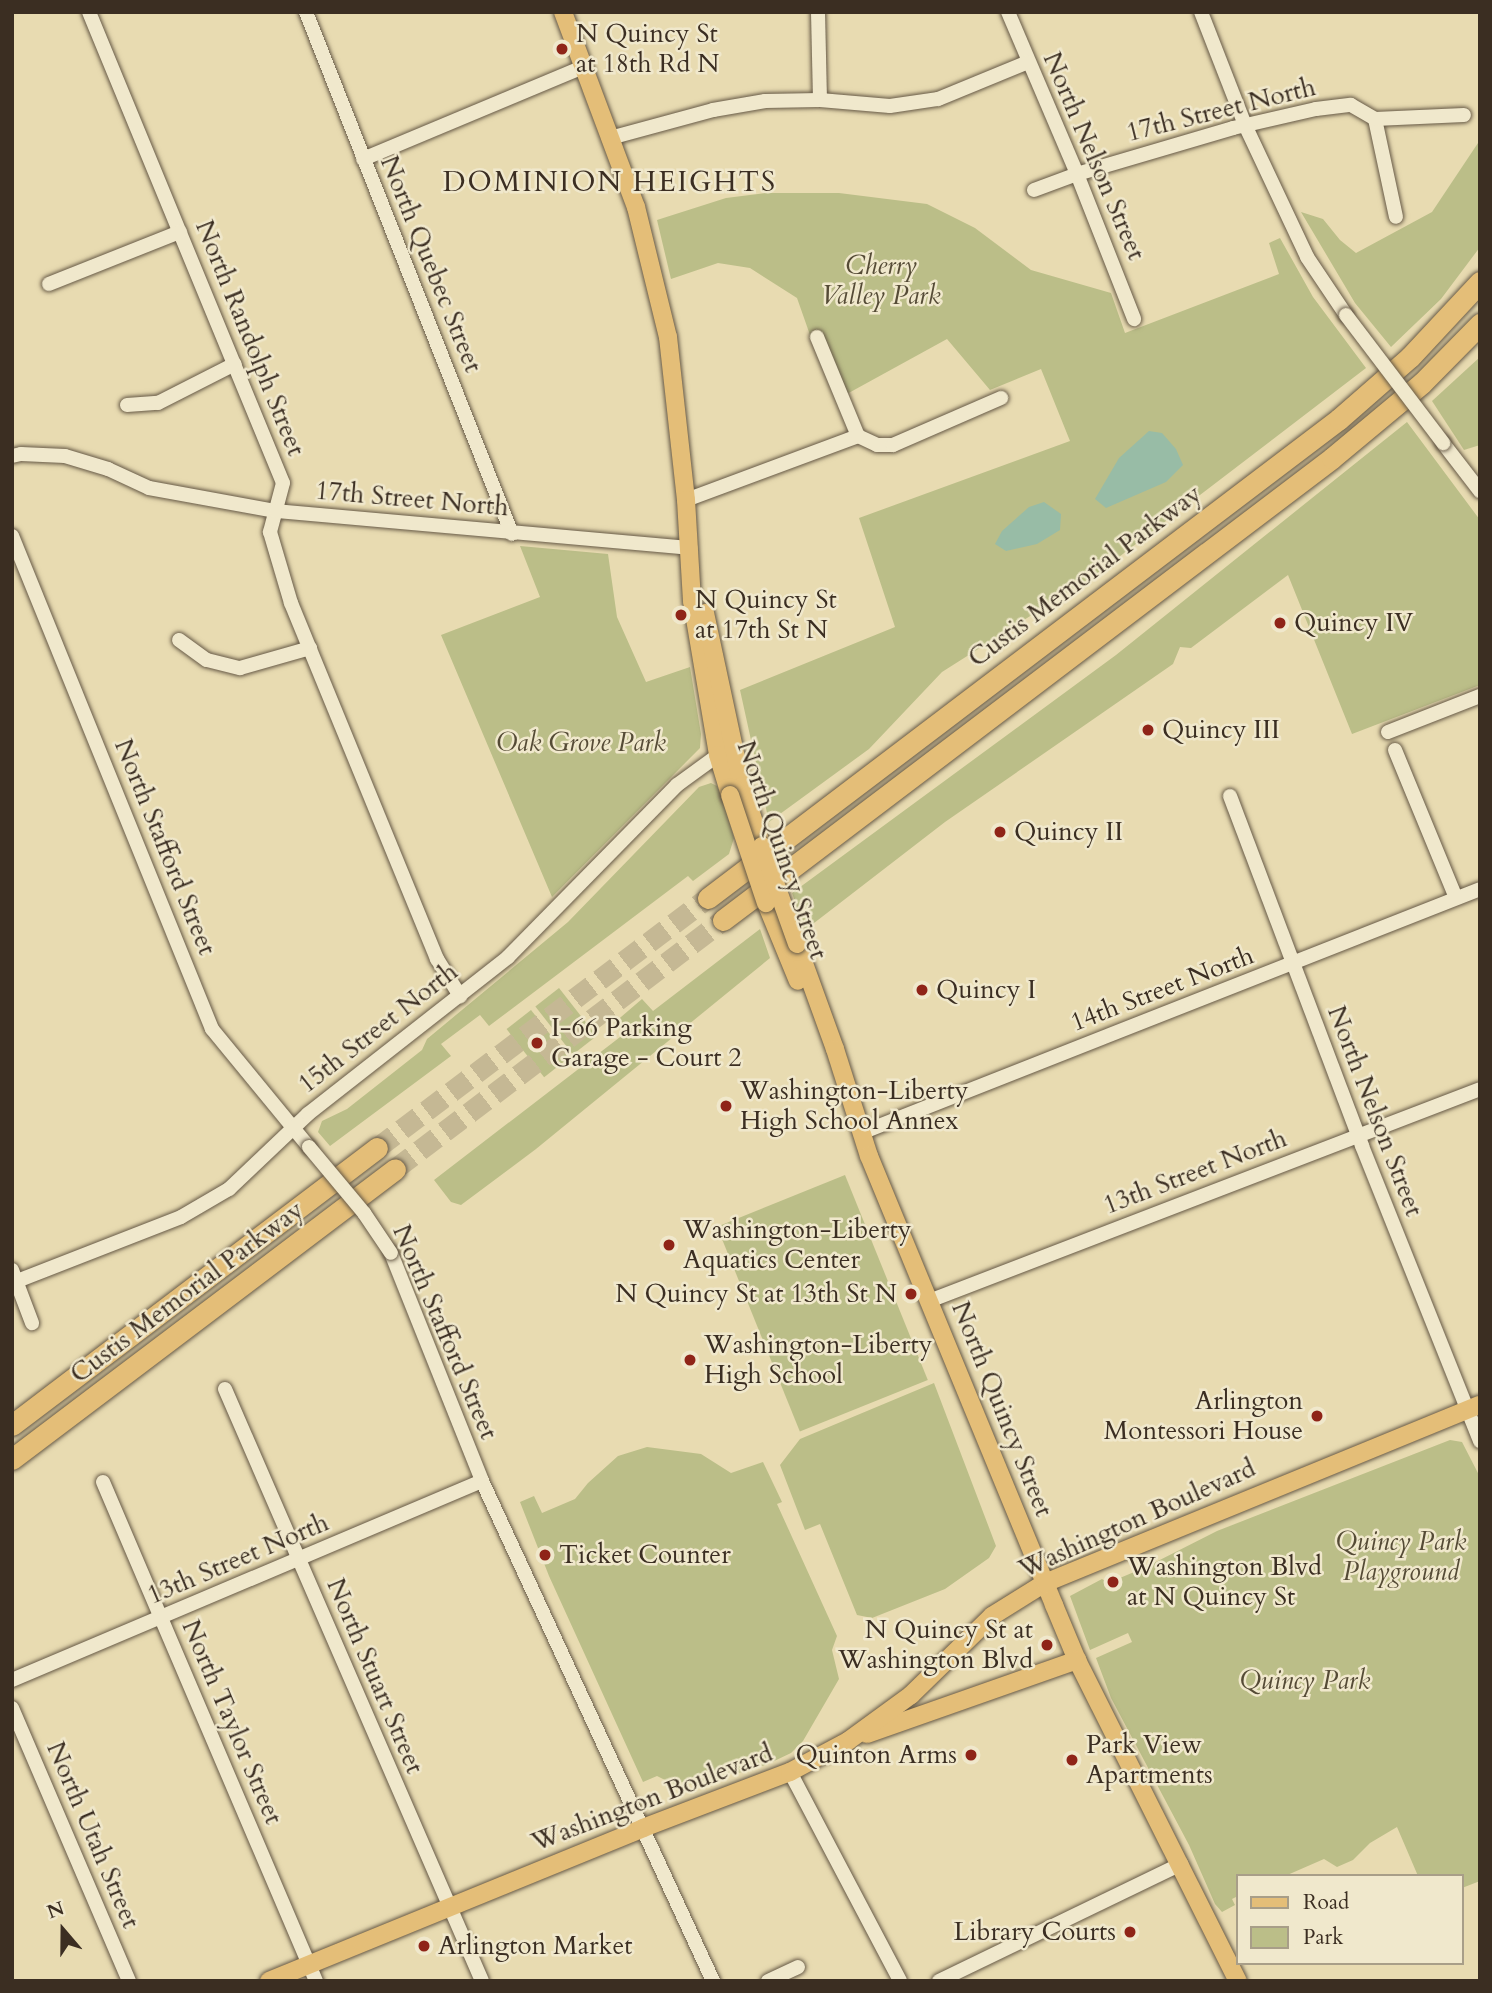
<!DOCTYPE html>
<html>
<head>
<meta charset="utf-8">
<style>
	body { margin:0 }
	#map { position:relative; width:1492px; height:1993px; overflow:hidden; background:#e8dbb1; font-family:Cardo,serif }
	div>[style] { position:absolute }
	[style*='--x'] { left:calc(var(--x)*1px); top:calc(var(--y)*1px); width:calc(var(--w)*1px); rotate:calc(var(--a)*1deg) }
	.green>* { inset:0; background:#bbbe88; transform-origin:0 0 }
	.water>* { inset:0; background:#98bca6 }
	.highway-tunnel>* { height:21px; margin-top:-10.5px; transform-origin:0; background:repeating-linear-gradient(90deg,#c5b894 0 21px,transparent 0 31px) }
	.roads { filter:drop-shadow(0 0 2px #665946) drop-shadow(0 0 2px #665946) }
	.minor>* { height:14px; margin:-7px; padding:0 7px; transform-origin:7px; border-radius:7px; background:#f0e8cc }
	.major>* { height:18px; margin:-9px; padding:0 9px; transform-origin:9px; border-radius:9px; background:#e4be78 }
	.highway>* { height:21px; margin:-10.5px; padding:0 10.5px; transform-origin:10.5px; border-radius:10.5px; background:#e4be78 }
	.bridges { filter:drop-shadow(0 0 2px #665946) drop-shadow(0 0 2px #665946) }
	.minor-bridge>* { height:14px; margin:-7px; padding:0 7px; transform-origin:7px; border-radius:7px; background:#f0e8cc }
	.major-bridge>* { height:18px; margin:-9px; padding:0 9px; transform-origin:9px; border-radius:9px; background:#e4be78 }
	.dots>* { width:19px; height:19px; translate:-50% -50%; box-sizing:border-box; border:4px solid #f0e8cc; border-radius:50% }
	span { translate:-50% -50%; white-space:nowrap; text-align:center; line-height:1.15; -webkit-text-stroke:5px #f0e8cc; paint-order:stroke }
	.poi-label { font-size:26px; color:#3b2e22 }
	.left { translate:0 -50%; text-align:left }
	.right { translate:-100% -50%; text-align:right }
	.street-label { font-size:26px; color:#3b2e22 }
	.park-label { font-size:26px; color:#554b36; font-style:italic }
	.neighbourhood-label { font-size:28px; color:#3b2e22; letter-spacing:2px }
	.frame { position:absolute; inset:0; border:14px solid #3b2e22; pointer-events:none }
	.legend { position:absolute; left:1236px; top:1874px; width:228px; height:91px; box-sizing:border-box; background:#f0e8cc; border:2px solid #a89e88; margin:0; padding:9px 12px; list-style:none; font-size:21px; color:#3b2e22 }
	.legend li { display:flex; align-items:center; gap:14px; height:35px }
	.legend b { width:35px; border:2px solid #a89e88 }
	.north { position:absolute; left:28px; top:1895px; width:70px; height:70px; -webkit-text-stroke:5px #f0e8cc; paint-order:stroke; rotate:340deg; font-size:19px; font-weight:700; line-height:28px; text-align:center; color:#3b2e22 }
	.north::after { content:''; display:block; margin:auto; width:24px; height:32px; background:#3b2e22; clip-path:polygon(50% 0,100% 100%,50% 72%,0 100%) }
</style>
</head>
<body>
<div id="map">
	<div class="green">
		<i style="clip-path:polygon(1480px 140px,1480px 247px,1441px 299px,1391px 347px,1355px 303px,1301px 212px,1323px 219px,1340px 240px,1356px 253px,1432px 212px)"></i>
		<i style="clip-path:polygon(766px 193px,839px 193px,927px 204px,975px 228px,1031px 270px,1111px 293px,1125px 333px,1279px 274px,1269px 243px,1280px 238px,1313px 297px,1366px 368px,1098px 573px,942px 672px,869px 749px,769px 822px,740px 690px,895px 627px,859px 518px,1070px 441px,1041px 369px,990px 390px,947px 339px,845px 395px,820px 334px,810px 335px,797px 298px,750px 268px,718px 263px,671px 279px,657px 220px,726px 198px)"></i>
		<i style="clip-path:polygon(1480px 357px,1480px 445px,1464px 450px,1432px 401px)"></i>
		<i style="clip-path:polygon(1407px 422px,1480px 520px,1480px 685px,1352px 734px,1288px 575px,1191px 648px,1180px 647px,1173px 664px,945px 822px,805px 930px,792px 893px,1116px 655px)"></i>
		<i style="clip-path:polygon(520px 546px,608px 554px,617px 617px,646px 682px,690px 667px,701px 734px,700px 748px,552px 897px,441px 635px,540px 597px)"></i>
		<i style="clip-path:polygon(711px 783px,717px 786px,723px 800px,734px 838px,729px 854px,693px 881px,688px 876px,489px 1026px,480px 1015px,441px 1044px,451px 1056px,330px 1146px,318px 1132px,322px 1121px,347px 1109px,422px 1050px,427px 1039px,568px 922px,699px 787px)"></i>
		<i style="clip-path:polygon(760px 929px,770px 958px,536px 1149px,461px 1205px,451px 1202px,434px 1180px,624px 1034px,614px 1023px,642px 999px,653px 1011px)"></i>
		<i style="left:559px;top:988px;width:61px;height:30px;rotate:52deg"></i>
		<i style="left:531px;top:1010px;width:61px;height:31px;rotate:52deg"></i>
		<i style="left:845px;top:1175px;width:221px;height:138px;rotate:68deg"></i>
		<i style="clip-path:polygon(934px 1383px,996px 1546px,989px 1558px,945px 1589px,872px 1618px,857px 1615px,820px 1524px,805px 1530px,780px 1465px,800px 1439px)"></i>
		<i style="clip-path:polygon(1450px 1440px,1462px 1442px,1480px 1477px,1480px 1881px,1462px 1888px,1462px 1876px,1418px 1876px,1397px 1827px,1370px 1843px,1353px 1860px,1337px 1867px,1324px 1859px,1285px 1876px,1238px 1876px,1238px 1896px,1232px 1899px,1235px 1905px,1222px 1912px,1215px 1904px,1189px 1845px,1111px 1698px,1096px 1658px,1132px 1642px,1128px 1633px,1090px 1650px,1070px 1596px,1102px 1579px,1108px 1583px,1146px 1567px,1217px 1531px)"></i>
		<i style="clip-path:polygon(647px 1447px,701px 1454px,731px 1473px,763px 1462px,782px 1502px,777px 1504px,837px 1636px,832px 1650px,839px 1679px,803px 1741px,791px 1753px,768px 1764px,744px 1772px,719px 1775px,691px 1785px,688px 1780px,675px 1785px,657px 1776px,643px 1782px,549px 1576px,520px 1502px,534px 1496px,542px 1513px,575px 1499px,588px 1483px,618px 1456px)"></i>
	</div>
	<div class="water">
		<i style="clip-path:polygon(1149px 431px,1162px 433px,1176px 449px,1183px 465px,1166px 482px,1106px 508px,1095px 499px,1119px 458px)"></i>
		<i style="clip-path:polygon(1044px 502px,1061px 514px,1060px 530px,1037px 544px,1006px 551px,995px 544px,1002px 531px,1029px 507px)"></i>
	</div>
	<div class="highway-tunnel">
		<i style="--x:377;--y:1148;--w:415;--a:-37.1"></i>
		<i style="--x:395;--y:1169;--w:412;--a:-37.2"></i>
	</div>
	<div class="roads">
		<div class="minor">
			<i style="--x:89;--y:12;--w:509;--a:67.61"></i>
			<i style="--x:283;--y:483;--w:51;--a:104.9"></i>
			<i style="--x:270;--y:532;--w:74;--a:73.5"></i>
			<i style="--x:291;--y:603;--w:385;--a:67.7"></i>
			<i style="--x:437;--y:959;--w:44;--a:58.1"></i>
			<i style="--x:306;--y:12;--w:561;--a:68.46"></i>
			<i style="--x:818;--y:12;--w:88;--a:88.7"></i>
			<i style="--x:1008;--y:12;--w:176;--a:66.9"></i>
			<i style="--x:1077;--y:174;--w:156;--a:68.5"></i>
			<i style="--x:1201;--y:12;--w:121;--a:68.7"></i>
			<i style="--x:1245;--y:125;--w:146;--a:64.8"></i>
			<i style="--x:1307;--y:257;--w:70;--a:56.1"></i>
			<i style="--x:1375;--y:119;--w:100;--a:77.9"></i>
			<i style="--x:610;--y:138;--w:107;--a:-15.2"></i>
			<i style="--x:713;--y:110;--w:53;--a:-9.8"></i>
			<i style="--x:765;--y:101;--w:55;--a:-1"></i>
			<i style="--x:820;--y:100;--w:70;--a:4.9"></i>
			<i style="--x:890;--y:106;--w:49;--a:-8.3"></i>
			<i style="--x:938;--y:99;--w:97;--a:-22.3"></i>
			<i style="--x:363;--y:159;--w:238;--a:-22.7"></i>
			<i style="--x:1034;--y:190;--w:46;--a:-20.4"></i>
			<i style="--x:1077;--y:174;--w:163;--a:-16.4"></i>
			<i style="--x:1233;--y:128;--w:85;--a:-12.9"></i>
			<i style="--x:1316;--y:109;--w:35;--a:-7"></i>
			<i style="--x:1351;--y:105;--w:28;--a:30"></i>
			<i style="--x:1375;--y:119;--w:89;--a:-2.6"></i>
			<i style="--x:49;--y:284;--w:141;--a:-21.7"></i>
			<i style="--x:817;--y:337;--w:107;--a:67.5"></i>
			<i style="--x:127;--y:405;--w:31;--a:-4"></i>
			<i style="--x:158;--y:403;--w:86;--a:-26.9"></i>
			<i style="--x:1443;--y:443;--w:61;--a:52.4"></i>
			<i style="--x:12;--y:456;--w:9;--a:-13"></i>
			<i style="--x:21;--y:454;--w:44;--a:2.6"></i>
			<i style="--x:65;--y:456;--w:45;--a:16.8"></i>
			<i style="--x:108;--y:469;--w:45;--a:24.9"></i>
			<i style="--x:149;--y:488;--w:129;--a:10.3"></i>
			<i style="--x:276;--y:511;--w:416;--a:5.1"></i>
			<i style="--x:686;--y:500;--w:184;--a:-20.4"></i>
			<i style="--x:858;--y:436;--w:21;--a:25"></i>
			<i style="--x:877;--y:445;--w:16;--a:0"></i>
			<i style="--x:893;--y:445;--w:118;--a:-23.5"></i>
			<i style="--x:12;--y:536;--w:532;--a:67.92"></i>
			<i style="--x:212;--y:1029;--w:153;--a:50.6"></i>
			<i style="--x:179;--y:640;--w:34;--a:36"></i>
			<i style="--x:207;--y:660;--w:34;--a:14"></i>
			<i style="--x:240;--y:668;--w:73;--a:-15.9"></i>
			<i style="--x:1388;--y:732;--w:99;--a:-21.4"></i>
			<i style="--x:1395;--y:750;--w:160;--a:67.6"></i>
			<i style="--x:1230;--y:796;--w:374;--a:69.3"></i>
			<i style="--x:1362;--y:1146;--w:318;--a:68.2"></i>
			<i style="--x:861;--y:1133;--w:665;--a:-21.51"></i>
			<i style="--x:391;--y:1253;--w:245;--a:68.2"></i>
			<i style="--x:482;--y:1481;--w:551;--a:65.2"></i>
			<i style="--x:12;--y:1270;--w:57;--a:69.3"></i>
			<i style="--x:12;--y:1283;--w:181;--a:-21.3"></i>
			<i style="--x:181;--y:1217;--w:56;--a:-30.3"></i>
			<i style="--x:229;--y:1189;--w:109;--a:-43.5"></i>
			<i style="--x:308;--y:1114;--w:254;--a:-38.1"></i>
			<i style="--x:508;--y:957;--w:241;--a:-45.5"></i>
			<i style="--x:677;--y:785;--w:59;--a:-36.1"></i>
			<i style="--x:929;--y:1301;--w:590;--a:-21.04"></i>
			<i style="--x:225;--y:1389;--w:645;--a:66.53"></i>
			<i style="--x:103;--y:1482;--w:543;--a:66.88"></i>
			<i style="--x:12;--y:1680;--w:510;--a:-22.95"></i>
			<i style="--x:12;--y:1708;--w:297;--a:66.8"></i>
			<i style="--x:790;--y:1772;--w:236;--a:62.2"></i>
			<i style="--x:768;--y:1981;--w:33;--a:-25"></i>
			<i style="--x:939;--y:1981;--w:269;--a:-25.8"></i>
		</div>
		<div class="major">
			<i style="--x:563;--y:12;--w:208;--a:69.5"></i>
			<i style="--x:636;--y:207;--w:134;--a:76.2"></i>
			<i style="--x:668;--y:337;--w:164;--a:83.7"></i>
			<i style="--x:686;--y:500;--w:101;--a:86.6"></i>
			<i style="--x:692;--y:601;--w:156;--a:80.4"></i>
			<i style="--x:718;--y:755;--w:42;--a:73.3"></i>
			<i style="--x:705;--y:613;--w:177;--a:77.9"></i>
			<i style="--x:742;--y:786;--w:63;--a:71.6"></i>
			<i style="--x:766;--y:903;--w:84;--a:67.7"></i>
			<i style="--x:797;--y:944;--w:112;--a:70.1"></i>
			<i style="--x:835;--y:1049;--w:112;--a:72.4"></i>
			<i style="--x:869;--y:1156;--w:486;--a:67.6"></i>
			<i style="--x:1054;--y:1605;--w:60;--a:67.3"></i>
			<i style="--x:1077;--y:1660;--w:359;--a:63.4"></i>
			<i style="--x:867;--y:1734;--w:223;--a:-19.4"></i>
			<i style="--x:269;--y:1981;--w:404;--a:-22.2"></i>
			<i style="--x:643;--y:1828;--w:157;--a:-20.9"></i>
			<i style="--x:790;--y:1772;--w:66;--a:-28.1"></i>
			<i style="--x:848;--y:1741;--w:78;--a:-36.1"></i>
			<i style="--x:911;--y:1695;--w:113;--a:-44.3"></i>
			<i style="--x:992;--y:1616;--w:62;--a:-31.9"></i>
			<i style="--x:1045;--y:1583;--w:470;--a:-22.3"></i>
		</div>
		<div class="highway">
			<i style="--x:708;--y:898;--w:792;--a:-37.2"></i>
			<i style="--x:1339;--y:419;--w:94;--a:-41.1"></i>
			<i style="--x:1410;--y:357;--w:103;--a:-47"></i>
			<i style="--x:723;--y:920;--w:764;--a:-37.18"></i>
			<i style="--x:1332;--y:458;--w:117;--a:-39.8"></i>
			<i style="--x:1422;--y:383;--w:83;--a:-45.5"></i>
			<i style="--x:12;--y:1425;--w:458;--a:-37.2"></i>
			<i style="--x:12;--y:1459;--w:480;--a:-37.1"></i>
		</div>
	</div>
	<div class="bridges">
		<div class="minor-bridge">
			<i style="--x:1346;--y:315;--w:161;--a:52.8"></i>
			<i style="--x:309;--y:1147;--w:86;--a:50.2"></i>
			<i style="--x:364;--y:1213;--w:48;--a:56"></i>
		</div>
		<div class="major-bridge">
			<i style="--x:730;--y:795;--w:114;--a:71.6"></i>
			<i style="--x:762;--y:846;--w:104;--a:70.3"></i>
		</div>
	</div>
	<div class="dots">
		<i style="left:562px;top:49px;background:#8f2418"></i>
		<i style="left:681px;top:615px;background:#8f2418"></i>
		<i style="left:1280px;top:623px;background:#8f2418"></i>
		<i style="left:1148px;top:730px;background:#8f2418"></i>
		<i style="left:1000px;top:832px;background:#8f2418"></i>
		<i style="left:922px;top:990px;background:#8f2418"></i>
		<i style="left:537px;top:1043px;background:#8f2418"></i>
		<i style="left:726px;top:1106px;background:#8f2418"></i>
		<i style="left:669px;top:1245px;background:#8f2418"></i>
		<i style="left:911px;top:1294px;background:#8f2418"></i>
		<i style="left:690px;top:1360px;background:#8f2418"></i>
		<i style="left:1317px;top:1416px;background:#8f2418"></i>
		<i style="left:545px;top:1555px;background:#8f2418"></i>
		<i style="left:1113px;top:1582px;background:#8f2418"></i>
		<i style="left:1047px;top:1645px;background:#8f2418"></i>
		<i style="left:971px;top:1755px;background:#8f2418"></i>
		<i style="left:1072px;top:1760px;background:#8f2418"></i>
		<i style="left:1130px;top:1932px;background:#8f2418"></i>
		<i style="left:424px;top:1946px;background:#8f2418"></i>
	</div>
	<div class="poi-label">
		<span class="left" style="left:576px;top:49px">N Quincy St<br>at 18th Rd N</span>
		<span class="left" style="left:695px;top:615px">N Quincy St<br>at 17th St N</span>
		<span class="left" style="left:1294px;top:623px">Quincy IV</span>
		<span class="left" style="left:1162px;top:730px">Quincy III</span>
		<span class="left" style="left:1014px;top:832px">Quincy II</span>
		<span class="left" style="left:936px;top:990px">Quincy I</span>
		<span class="left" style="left:551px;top:1043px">I-66 Parking<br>Garage - Court 2</span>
		<span class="left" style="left:740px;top:1106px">Washington-Liberty<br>High School Annex</span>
		<span class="left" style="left:683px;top:1245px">Washington-Liberty<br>Aquatics Center</span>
		<span class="right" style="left:897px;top:1294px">N Quincy St at 13th St N</span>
		<span class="left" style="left:704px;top:1360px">Washington-Liberty<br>High School</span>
		<span class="right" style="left:1303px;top:1416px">Arlington<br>Montessori House</span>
		<span class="left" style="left:559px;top:1555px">Ticket Counter</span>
		<span class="left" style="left:1127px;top:1582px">Washington Blvd<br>at N Quincy St</span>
		<span class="right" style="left:1033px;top:1645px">N Quincy St at<br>Washington Blvd</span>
		<span class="left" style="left:1086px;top:1760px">Park View<br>Apartments</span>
		<span class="right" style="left:957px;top:1755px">Quinton Arms</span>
		<span class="right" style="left:1116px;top:1932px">Library Courts</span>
		<span class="left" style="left:438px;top:1946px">Arlington Market</span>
	</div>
	<div class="street-label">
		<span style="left:1221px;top:110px;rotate:-14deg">17th Street North</span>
		<span style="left:1094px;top:156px;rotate:67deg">North Nelson Street</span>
		<span style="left:431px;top:264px;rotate:68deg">North Quebec Street</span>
		<span style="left:250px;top:338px;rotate:68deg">North Randolph Street</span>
		<span style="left:412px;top:499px;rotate:5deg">17th Street North</span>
		<span style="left:1085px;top:576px;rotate:-37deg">Custis Memorial Parkway</span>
		<span style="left:165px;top:847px;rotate:68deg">North Stafford Street</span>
		<span style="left:782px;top:850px;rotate:71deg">North Quincy Street</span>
		<span style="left:1162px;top:989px;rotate:-21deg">14th Street North</span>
		<span style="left:378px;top:1028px;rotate:-38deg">15th Street North</span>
		<span style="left:1375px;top:1111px;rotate:69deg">North Nelson Street</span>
		<span style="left:1195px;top:1172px;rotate:-21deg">13th Street North</span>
		<span style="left:187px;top:1292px;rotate:-37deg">Custis Memorial Parkway</span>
		<span style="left:445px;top:1332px;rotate:67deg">North Stafford Street</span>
		<span style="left:1002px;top:1409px;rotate:68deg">North Quincy Street</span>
		<span style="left:1137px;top:1519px;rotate:-24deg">Washington Boulevard</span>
		<span style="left:238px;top:1559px;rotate:-23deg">13th Street North</span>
		<span style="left:375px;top:1676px;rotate:67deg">North Stuart Street</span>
		<span style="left:232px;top:1722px;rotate:67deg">North Taylor Street</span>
		<span style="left:652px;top:1798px;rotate:-21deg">Washington Boulevard</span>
		<span style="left:93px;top:1835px;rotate:67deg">North Utah Street</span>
	</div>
	<div class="park-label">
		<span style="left:881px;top:281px">Cherry<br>Valley Park</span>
		<span style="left:581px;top:743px">Oak Grove Park</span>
		<span style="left:1401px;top:1557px">Quincy Park<br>Playground</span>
		<span style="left:1305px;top:1681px">Quincy Park</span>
	</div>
	<div class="neighbourhood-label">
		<span style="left:610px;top:182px">DOMINION HEIGHTS</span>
	</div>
	<div class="frame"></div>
	<ul class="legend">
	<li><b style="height:9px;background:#e4be78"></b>Road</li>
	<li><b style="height:19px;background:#bbbe88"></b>Park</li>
	</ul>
	<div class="north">N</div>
</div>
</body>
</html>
